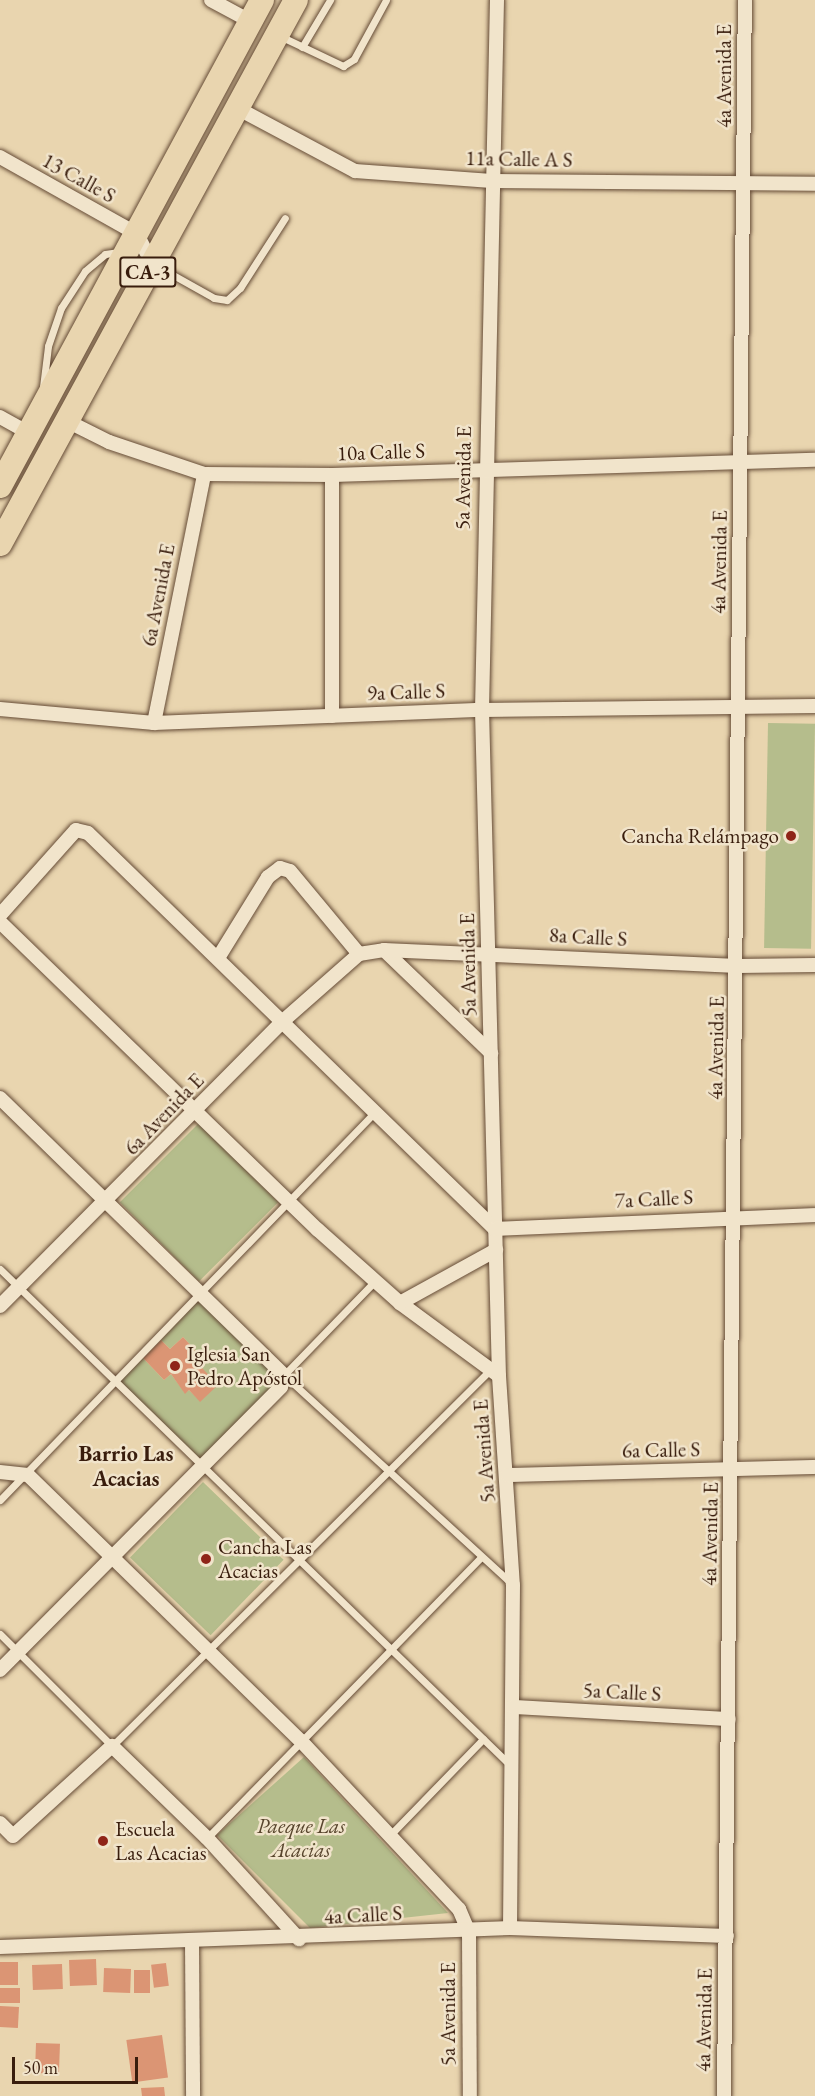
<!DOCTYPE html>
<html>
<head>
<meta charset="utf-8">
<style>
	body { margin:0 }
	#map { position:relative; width:815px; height:2096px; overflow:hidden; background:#e9d5af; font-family:"EB Garamond",serif }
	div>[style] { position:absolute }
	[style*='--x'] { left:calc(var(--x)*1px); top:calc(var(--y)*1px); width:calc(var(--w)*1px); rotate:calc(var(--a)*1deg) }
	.green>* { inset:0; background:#b5bd8c; transform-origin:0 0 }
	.building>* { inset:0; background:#db9574; transform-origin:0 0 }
	.roads { filter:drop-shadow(0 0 2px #654b36) drop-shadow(0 0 2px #654b36) }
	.service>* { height:7px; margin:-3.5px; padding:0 3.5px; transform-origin:3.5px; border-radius:3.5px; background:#f1e4cb }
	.minor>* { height:14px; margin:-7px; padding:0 7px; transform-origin:7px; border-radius:7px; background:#f1e4cb }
	.trunk>* { height:24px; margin:-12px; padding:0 12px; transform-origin:12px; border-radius:12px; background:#e9d5af }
	.dots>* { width:16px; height:16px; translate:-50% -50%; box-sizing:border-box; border:3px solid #f1e4cb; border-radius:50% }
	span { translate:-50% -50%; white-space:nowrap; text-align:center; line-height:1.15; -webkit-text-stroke:5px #f1e4cb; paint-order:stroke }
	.shield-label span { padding:2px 4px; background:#f1e4cb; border:2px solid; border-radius:4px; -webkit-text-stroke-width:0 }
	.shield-label { font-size:20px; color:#391d0d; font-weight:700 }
	.street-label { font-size:21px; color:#391d0d }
	.poi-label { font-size:21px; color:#391d0d }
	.right { translate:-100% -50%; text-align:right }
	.left { translate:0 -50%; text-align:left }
	.park-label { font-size:21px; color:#58452d; font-style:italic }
	.neighbourhood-label { font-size:22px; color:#391d0d; font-weight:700 }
	.scale { position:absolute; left:12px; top:2057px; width:126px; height:27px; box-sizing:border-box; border:3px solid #391d0d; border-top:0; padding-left:8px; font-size:18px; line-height:21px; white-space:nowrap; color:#391d0d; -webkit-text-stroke:4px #f1e4cb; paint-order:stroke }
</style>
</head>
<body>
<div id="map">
	<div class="green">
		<i style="left:768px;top:723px;width:47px;height:225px;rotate:1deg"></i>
		<i style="left:199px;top:1123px;width:112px;height:112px;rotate:45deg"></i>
		<i style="clip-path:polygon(201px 1298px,275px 1370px,276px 1377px,270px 1390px,201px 1462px,120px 1381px,143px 1358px,164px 1380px,171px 1374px,185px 1393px,189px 1390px,200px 1401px,190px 1355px,195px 1350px,183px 1337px,170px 1349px,161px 1340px)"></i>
		<i style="left:203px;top:1482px;width:112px;height:105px;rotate:44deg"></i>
		<i style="clip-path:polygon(304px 1757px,448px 1913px,310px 1928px,217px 1835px)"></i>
	</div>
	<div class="building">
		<i style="clip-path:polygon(183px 1337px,195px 1350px,190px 1355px,218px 1385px,200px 1402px,189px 1390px,185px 1394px,171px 1374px,164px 1380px,143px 1358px,161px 1340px,170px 1349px)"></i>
		<i style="left:96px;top:1959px;width:26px;height:27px;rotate:88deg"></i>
		<i style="left:0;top:1962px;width:18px;height:23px"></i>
		<i style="left:166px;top:1963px;width:23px;height:15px;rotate:83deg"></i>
		<i style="left:62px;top:1964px;width:25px;height:30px;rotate:88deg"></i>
		<i style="left:104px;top:1968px;width:27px;height:24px;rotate:2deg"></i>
		<i style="left:134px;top:1970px;width:16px;height:23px"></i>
		<i style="left:0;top:1988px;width:20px;height:15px"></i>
		<i style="left:19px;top:2007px;width:21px;height:19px;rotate:93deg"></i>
		<i style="left:162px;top:2035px;width:43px;height:36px;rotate:82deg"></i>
		<i style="left:36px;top:2043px;width:24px;height:30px;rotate:2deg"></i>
		<i style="clip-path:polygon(164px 2087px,165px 2096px,142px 2096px,141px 2088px)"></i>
	</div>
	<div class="roads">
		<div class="service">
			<i style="--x:282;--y:37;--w:68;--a:25.4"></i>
			<i style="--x:343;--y:66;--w:13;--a:-32"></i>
			<i style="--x:354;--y:59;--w:67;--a:-61.5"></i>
			<i style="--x:302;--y:47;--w:55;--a:-59.2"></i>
			<i style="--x:157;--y:266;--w:65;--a:29.3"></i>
			<i style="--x:214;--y:298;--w:13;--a:9"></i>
			<i style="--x:227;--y:300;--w:18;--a:-43"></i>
			<i style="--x:240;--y:288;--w:83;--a:-57.3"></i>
			<i style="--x:43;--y:387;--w:41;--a:-83"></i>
			<i style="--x:48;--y:346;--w:40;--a:-71.1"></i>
			<i style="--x:61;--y:308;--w:44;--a:-57"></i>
			<i style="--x:85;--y:271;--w:26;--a:-40"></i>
			<i style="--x:105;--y:254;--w:14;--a:-8"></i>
			<i style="--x:0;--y:1269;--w:711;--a:44.2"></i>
			<i style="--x:375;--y:1281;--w:131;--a:134.1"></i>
			<i style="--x:284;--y:1375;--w:311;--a:42.5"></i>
			<i style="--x:0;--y:1500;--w:540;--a:-45.98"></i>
			<i style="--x:0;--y:1634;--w:158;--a:45"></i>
			<i style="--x:112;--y:1746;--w:535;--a:-44.85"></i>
			<i style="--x:392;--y:1833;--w:131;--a:-45.9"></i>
			<i style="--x:207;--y:1838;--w:391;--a:-45.7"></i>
		</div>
		<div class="minor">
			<i style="--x:211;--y:0;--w:44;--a:28.3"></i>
			<i style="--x:497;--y:0;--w:710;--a:91.21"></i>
			<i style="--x:482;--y:710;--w:666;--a:88.54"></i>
			<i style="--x:499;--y:1376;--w:209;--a:86.2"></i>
			<i style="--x:513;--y:1585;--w:343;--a:90.5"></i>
			<i style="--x:237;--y:108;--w:134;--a:28.1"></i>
			<i style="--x:355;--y:171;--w:137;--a:4.2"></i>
			<i style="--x:492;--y:181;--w:323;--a:0.5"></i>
			<i style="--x:0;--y:157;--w:157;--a:29.3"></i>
			<i style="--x:137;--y:234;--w:33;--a:63"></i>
			<i style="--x:0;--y:417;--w:33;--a:29"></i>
			<i style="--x:67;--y:421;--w:47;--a:26.6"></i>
			<i style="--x:109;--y:442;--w:100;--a:18.6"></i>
			<i style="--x:204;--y:474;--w:128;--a:0.4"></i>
			<i style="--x:332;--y:475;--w:483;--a:-1.8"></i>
			<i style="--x:332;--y:475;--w:241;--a:90"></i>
			<i style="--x:0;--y:709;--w:155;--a:5.2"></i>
			<i style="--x:154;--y:723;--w:328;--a:-2.3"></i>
			<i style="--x:482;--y:710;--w:333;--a:-0.7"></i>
			<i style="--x:154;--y:723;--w:254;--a:-78.6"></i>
			<i style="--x:0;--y:915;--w:114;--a:-48.2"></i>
			<i style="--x:76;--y:830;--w:12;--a:14"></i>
			<i style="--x:88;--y:833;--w:568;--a:44.22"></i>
			<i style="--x:495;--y:1229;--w:320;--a:-2.5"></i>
			<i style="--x:0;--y:922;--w:443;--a:44.1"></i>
			<i style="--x:318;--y:1230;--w:110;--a:41.7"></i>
			<i style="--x:400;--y:1303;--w:123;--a:36.4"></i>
			<i style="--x:384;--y:950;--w:149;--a:43.9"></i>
			<i style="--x:359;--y:954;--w:25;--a:-9"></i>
			<i style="--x:384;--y:950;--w:354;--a:2.6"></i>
			<i style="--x:738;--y:966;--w:77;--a:-0.7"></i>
			<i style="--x:218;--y:958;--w:95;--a:-58.3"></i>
			<i style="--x:268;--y:877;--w:15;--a:-37"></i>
			<i style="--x:280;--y:868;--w:10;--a:17"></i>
			<i style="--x:290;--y:871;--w:108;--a:50.3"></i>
			<i style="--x:0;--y:1098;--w:397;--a:44.3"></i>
			<i style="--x:284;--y:1375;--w:12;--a:104"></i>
			<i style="--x:281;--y:1387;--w:399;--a:134.8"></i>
			<i style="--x:400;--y:1303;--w:110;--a:-28.9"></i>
			<i style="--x:0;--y:1306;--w:402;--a:-45.2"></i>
			<i style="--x:283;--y:1021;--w:101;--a:-41.4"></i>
			<i style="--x:0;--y:1472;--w:28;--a:6"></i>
			<i style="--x:28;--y:1475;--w:381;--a:44.3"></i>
			<i style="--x:301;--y:1741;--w:231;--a:46.8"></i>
			<i style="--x:459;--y:1909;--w:25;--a:67"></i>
			<i style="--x:469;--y:1932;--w:164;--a:89.7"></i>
			<i style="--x:508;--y:1475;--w:307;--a:-1.5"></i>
			<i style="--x:513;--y:1707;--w:216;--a:3.2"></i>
			<i style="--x:0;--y:1823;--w:18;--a:45"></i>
			<i style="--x:13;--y:1836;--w:134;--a:-42.3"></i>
			<i style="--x:112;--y:1746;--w:132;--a:44.1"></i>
			<i style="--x:207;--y:1838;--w:137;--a:47.7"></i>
			<i style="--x:192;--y:1942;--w:154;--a:89.6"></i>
			<i style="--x:0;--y:1947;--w:510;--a:-2.13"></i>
			<i style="--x:510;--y:1928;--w:217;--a:2.1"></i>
			<i style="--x:724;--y:2096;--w:2096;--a:-89.43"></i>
		</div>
		<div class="trunk">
			<i style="--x:0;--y:486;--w:552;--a:-61.67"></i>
			<i style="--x:0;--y:544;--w:619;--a:-61.45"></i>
		</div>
	</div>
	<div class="dots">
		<i style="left:791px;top:836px;background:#8f2418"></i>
		<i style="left:175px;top:1366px;background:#8f2418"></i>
		<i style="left:206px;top:1559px;background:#8f2418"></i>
		<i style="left:103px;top:1841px;background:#8f2418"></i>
	</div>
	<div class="shield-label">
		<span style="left:148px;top:272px">CA-3</span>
	</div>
	<div class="street-label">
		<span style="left:724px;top:76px;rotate:-90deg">4a Avenida E</span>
		<span style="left:519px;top:159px;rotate:1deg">11a Calle A S</span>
		<span style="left:79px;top:178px;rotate:29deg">13 Calle S</span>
		<span style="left:381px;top:452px;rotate:-2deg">10a Calle S</span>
		<span style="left:463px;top:478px;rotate:-89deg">5a Avenida E</span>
		<span style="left:719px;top:562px;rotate:-89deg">4a Avenida E</span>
		<span style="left:158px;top:595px;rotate:-79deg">6a Avenida E</span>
		<span style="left:406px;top:692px;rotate:-2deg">9a Calle S</span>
		<span style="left:588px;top:937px;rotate:3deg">8a Calle S</span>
		<span style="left:468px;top:965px;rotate:-91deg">5a Avenida E</span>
		<span style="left:716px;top:1048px;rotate:-89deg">4a Avenida E</span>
		<span style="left:164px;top:1114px;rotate:-46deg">6a Avenida E</span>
		<span style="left:654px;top:1199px;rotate:-3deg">7a Calle S</span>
		<span style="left:661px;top:1450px;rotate:-1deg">6a Calle S</span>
		<span style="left:484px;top:1451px;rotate:-94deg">5a Avenida E</span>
		<span style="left:710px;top:1534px;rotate:-89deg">4a Avenida E</span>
		<span style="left:622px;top:1692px;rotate:3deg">5a Calle S</span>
		<span style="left:363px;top:1915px;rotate:-3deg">4a Calle S</span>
		<span style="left:448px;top:2014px;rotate:-90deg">5a Avenida E</span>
		<span style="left:704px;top:2020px;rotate:-89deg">4a Avenida E</span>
	</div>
	<div class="poi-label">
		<span class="right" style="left:779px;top:836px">Cancha Relámpago</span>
		<span class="left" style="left:187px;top:1366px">Iglesia San<br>Pedro Apóstol</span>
		<span class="left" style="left:218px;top:1559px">Cancha Las<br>Acacias</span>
		<span class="left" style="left:115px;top:1841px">Escuela<br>Las Acacias</span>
	</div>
	<div class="park-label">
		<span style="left:301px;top:1838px">Paeque Las<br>Acacias</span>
	</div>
	<div class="neighbourhood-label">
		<span style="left:126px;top:1466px">Barrio Las<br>Acacias</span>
	</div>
	<div class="scale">50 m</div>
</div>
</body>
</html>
